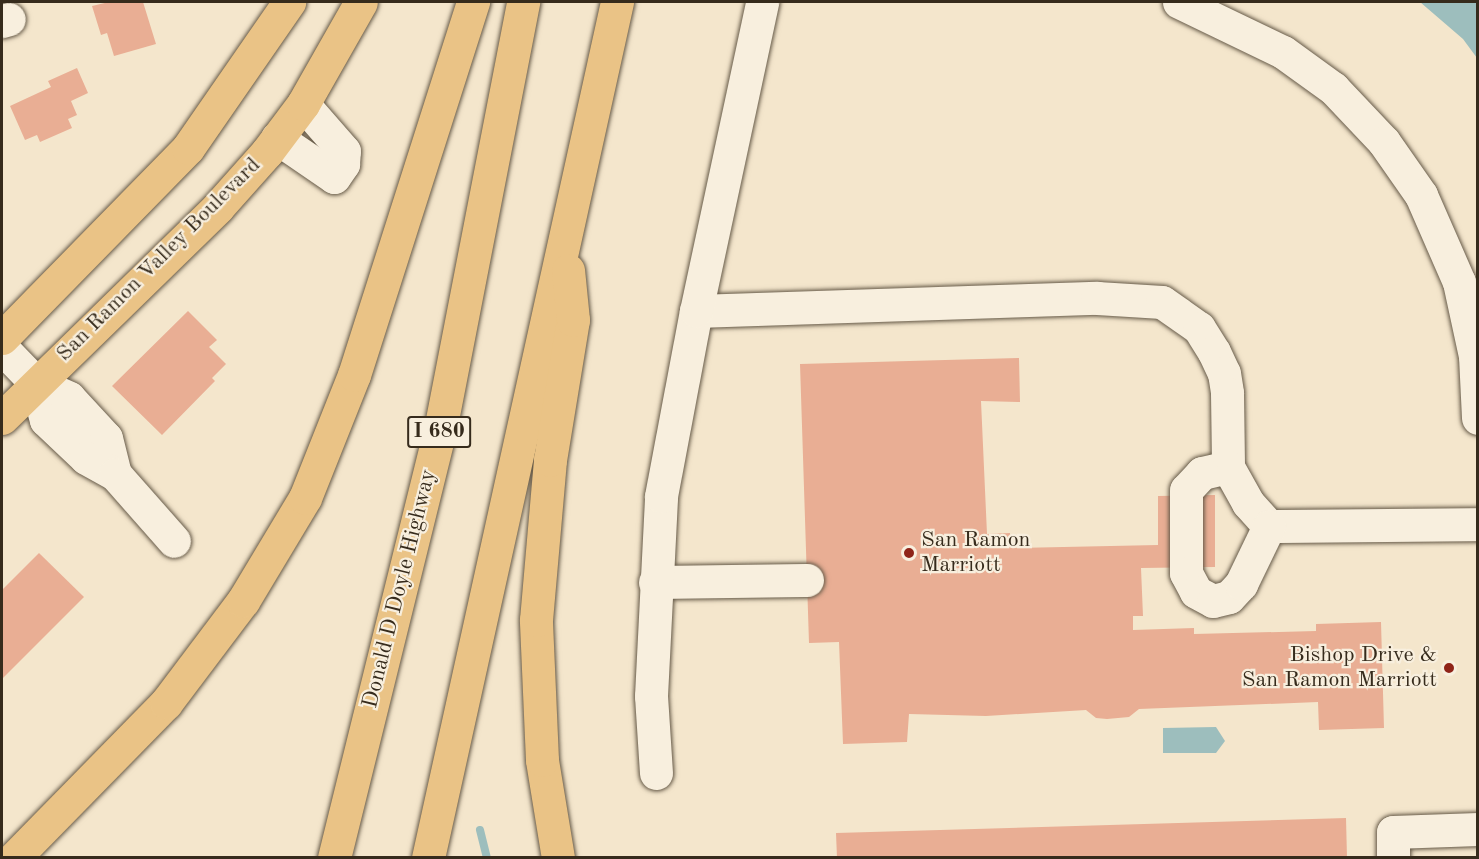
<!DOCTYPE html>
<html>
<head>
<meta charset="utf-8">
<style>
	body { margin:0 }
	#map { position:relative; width:1479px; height:859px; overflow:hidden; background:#f4e6cc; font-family:"Old Standard TT",serif }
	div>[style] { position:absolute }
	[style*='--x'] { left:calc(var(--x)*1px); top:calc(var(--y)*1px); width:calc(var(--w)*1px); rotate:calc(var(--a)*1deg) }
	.water>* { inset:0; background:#9dbebd }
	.stream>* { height:8px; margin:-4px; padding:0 4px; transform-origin:4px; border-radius:4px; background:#9dbebd }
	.building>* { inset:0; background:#e9ae94 }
	.roads { filter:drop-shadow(0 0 2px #665a48) drop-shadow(0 0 2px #665a48) }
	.minor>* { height:33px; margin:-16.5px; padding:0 16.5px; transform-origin:16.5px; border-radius:16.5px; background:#f8efde }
	.major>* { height:33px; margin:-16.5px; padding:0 16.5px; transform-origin:16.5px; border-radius:16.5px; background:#eac386 }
	.highway>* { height:33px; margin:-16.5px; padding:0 16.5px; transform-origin:16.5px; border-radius:16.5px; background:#eac386 }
	.dots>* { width:16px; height:16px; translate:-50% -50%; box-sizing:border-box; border:3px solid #f8efde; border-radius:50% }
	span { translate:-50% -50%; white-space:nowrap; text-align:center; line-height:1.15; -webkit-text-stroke:4.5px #f8efde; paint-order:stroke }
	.shield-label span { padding:2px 4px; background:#f8efde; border:2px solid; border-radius:4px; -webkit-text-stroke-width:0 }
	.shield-label { font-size:21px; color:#362b1c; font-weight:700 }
	.street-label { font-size:22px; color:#362b1c }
	.poi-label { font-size:22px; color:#362b1c }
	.left { translate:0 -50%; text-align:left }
	.right { translate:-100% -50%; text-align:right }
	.frame { position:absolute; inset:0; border:3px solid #362b1c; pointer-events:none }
</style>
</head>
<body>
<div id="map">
	<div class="water">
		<i style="clip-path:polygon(1420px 2px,1477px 2px,1477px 58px,1463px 39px)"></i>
		<i style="clip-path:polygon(1216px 727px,1225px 741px,1216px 753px,1163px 753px,1163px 728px)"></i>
	</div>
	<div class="stream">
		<i style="--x:480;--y:830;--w:29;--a:76"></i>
	</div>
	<div class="building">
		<i style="clip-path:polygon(109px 2px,143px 2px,156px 44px,114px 56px,107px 33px,101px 35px,92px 6px)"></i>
		<i style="clip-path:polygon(77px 68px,88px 93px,71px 101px,77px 115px,68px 119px,72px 128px,40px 142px,37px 135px,25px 140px,10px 106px,51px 87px,48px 81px)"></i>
		<i style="clip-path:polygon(188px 311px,217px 340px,209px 347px,226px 364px,212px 378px,215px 381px,162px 435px,112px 386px)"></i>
		<i style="clip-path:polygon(1019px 358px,1020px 402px,981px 401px,987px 534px,1010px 533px,1011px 548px,1158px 545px,1158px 496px,1215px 495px,1215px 567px,1141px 568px,1143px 616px,1133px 616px,1133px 630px,1194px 628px,1194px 634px,1316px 631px,1316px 624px,1381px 622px,1384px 728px,1319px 730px,1318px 702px,1139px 709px,1129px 717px,1107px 719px,1096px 718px,1086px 710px,986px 716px,909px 714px,907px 742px,843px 744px,839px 642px,809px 643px,800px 364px)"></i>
		<i style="clip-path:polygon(39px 553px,84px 597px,2px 679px,2px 590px)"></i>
		<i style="clip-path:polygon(1346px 818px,1347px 858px,837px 858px,836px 833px)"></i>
	</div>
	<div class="roads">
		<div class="minor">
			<i style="--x:1179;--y:2;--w:115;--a:25.7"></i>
			<i style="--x:1283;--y:52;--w:62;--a:35.8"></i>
			<i style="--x:1333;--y:88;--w:74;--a:46.6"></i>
			<i style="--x:1384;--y:142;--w:65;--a:55.1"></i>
			<i style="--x:1421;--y:195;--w:95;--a:66.4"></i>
			<i style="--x:1459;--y:282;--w:76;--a:77.8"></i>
			<i style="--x:1475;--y:356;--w:62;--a:87.2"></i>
			<i style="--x:2;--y:21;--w:7;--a:-16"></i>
			<i style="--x:277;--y:138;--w:69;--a:34.4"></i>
			<i style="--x:334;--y:177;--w:16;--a:-55"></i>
			<i style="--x:343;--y:164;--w:13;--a:-86"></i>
			<i style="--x:344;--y:151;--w:62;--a:-131.1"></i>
			<i style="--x:696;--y:311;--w:401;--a:-1.9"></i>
			<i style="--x:1097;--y:298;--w:65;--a:3.5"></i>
			<i style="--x:1162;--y:302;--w:45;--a:35.1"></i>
			<i style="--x:1199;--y:328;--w:28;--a:58"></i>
			<i style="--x:1214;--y:352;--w:23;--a:65"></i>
			<i style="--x:1224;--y:373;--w:20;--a:81"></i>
			<i style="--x:1227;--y:393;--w:74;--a:89.2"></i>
			<i style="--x:1228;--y:467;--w:41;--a:60.9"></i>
			<i style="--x:1248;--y:503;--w:31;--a:48"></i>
			<i style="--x:1269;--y:526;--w:209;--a:-0.5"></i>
			<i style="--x:2;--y:348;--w:49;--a:45.8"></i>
			<i style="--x:36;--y:383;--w:36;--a:24"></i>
			<i style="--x:69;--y:398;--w:54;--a:47.2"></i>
			<i style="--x:106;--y:438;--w:37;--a:76"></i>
			<i style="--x:36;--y:383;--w:38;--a:75"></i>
			<i style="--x:46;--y:420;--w:55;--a:43.5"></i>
			<i style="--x:86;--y:458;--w:33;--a:29"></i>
			<i style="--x:115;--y:474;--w:89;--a:48.6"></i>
			<i style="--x:1228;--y:467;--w:27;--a:167"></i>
			<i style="--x:1202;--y:473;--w:23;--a:133"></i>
			<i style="--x:1186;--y:490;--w:83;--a:90"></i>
			<i style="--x:1186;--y:573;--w:21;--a:62"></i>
			<i style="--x:1196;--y:592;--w:19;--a:28"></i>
			<i style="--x:1213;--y:601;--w:16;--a:-14"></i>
			<i style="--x:1229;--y:597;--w:18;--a:-47"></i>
			<i style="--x:1241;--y:584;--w:64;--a:-64.2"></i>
			<i style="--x:655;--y:582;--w:152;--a:-0.8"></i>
			<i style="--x:656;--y:773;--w:77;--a:-93.7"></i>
			<i style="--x:651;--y:696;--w:200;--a:-87.1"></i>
			<i style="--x:661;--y:496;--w:188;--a:-79.3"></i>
			<i style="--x:696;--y:311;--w:316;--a:-77.9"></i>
			<i style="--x:1393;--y:858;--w:26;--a:-90"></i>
			<i style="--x:1393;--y:832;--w:85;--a:-2"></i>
		</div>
		<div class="major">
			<i style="--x:2;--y:338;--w:266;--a:-45.6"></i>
			<i style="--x:188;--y:148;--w:178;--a:-55.3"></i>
			<i style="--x:2;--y:418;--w:302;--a:-44.3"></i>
			<i style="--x:218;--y:207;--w:74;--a:-48.3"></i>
			<i style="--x:267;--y:152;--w:60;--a:-53.1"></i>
			<i style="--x:303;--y:104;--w:117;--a:-60.4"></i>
		</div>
		<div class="highway">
			<i style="--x:14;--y:858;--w:217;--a:-45.6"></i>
			<i style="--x:166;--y:703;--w:128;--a:-53"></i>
			<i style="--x:243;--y:601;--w:120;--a:-59"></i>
			<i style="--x:305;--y:498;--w:132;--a:-68.3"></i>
			<i style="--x:354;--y:375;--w:392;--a:-72.3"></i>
			<i style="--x:334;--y:858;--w:446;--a:-76.1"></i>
			<i style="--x:441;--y:425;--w:431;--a:-79"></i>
			<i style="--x:428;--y:858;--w:877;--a:-77.55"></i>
			<i style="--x:558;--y:858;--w:99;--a:-99.3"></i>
			<i style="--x:542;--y:760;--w:140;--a:-92.5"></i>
			<i style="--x:536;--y:620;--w:161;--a:-85"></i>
			<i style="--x:550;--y:460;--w:142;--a:-80.7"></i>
			<i style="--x:573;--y:320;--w:50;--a:-95.7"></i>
		</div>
	</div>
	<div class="dots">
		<i style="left:909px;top:553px;background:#8f2418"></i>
		<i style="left:1449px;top:668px;background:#8f2418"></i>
	</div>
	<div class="shield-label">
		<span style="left:439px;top:432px">I 680</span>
	</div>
	<div class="street-label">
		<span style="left:159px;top:260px;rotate:-45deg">San Ramon Valley Boulevard</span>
		<span style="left:400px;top:589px;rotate:-76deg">Donald D Doyle Highway</span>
	</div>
	<div class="poi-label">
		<span class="left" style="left:921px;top:553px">San Ramon<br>Marriott</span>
		<span class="right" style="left:1437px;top:668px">Bishop Drive &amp;<br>San Ramon Marriott</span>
	</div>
	<div class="frame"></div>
</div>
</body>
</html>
